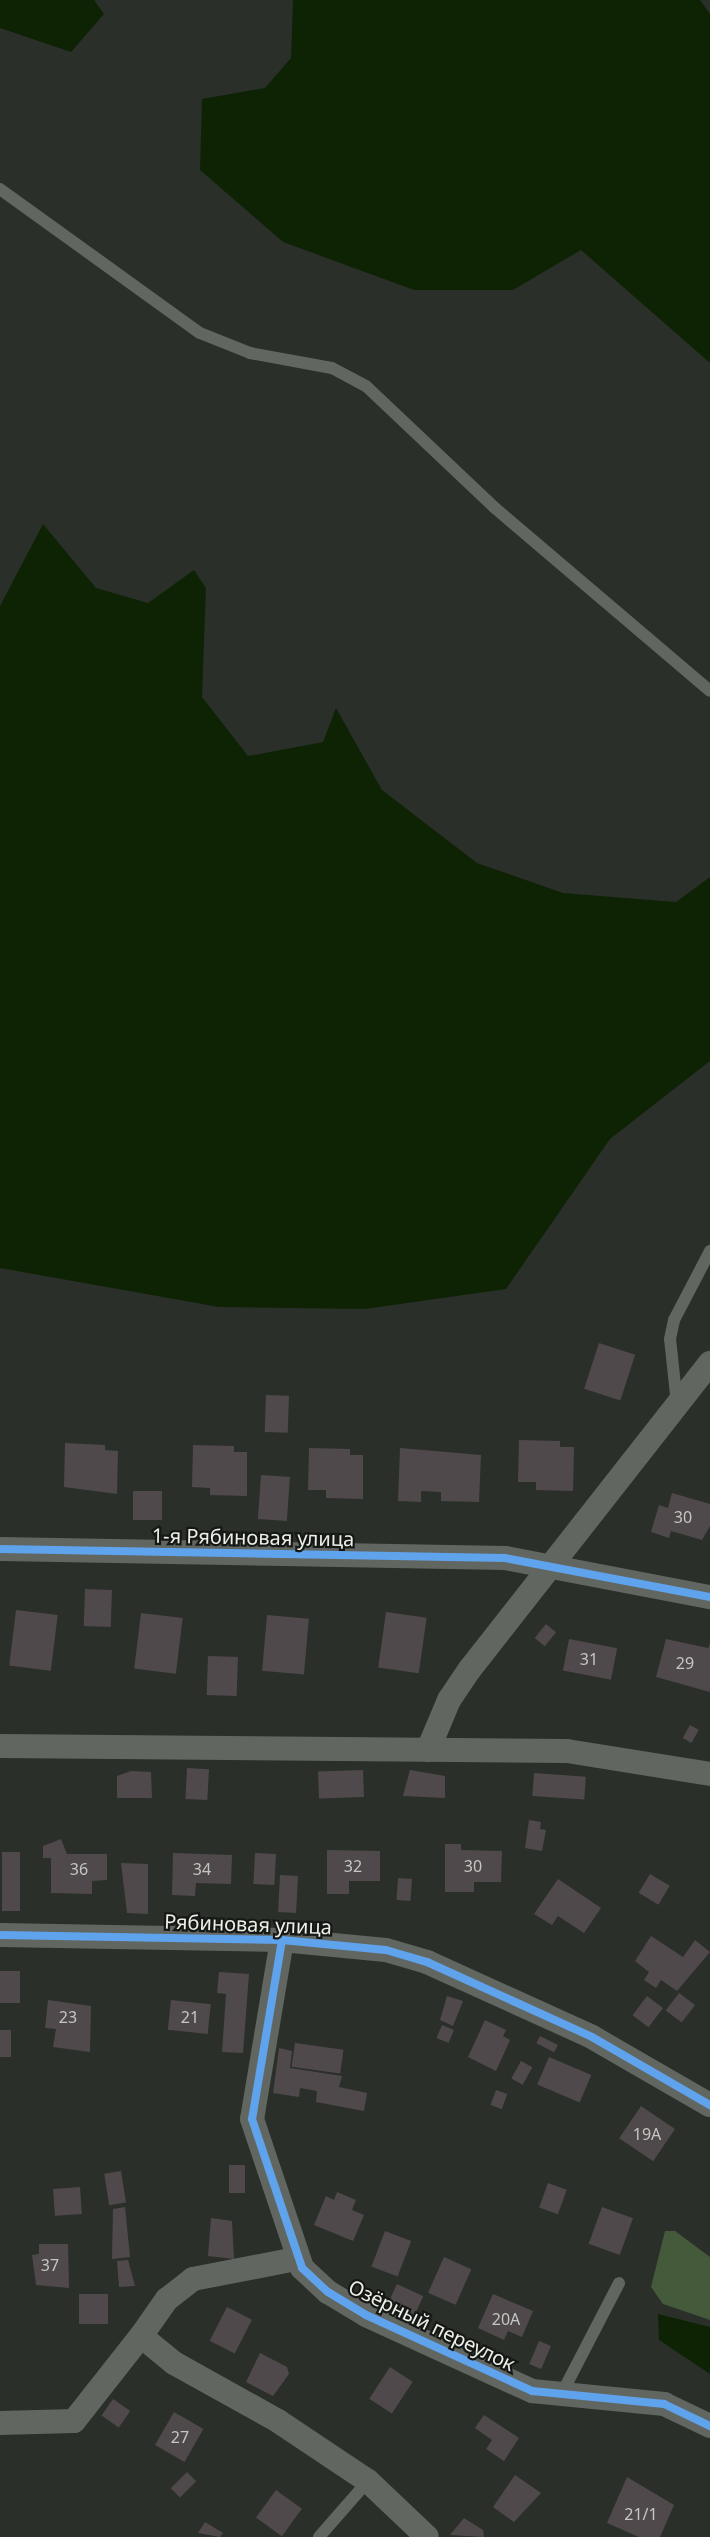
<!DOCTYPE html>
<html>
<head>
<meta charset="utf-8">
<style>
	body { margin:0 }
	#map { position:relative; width:710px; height:2537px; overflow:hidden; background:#2b2f2a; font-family:"Noto Sans",sans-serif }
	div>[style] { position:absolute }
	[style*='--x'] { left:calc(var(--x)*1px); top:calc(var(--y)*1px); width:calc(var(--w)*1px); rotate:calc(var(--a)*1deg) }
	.green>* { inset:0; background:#45593b }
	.water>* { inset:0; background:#0e2304 }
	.building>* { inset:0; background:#50494b; transform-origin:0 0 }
	.service>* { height:12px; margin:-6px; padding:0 6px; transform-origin:6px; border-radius:6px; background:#626661 }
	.minor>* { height:24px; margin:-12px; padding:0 12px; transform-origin:12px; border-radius:12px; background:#626661 }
	.cycleway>* { height:8px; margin:-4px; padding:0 4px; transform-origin:4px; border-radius:4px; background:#60a3ed }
	span { translate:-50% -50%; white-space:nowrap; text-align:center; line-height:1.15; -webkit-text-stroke:4.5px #151814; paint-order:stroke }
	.number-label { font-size:16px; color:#c4c6c1 }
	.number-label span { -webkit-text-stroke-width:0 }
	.street-label { font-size:20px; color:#eaefe8 }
</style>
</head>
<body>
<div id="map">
	<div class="green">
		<i style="clip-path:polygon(665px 2231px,675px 2231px,710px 2257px,710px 2320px,663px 2304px,651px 2287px)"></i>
	</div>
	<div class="water">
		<i style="clip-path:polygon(0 0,94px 0,104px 14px,71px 52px,0 28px)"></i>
		<i style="clip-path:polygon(293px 0,700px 0,710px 14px,710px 363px,581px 250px,513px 290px,414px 290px,283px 242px,200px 170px,202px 99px,265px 88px,291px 58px)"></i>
		<i style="clip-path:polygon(43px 524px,96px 588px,148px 603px,194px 570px,206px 588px,202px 697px,248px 756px,323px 742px,336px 708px,382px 790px,477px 863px,563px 893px,676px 902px,710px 877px,710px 1061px,610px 1139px,506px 1289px,365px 1309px,219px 1307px,0 1268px,0 606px)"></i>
		<i style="clip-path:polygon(658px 2314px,710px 2327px,710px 2374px,659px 2340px)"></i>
	</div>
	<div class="building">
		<i style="left:599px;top:1343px;width:38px;height:48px;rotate:18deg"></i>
		<i style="left:266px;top:1395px;width:23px;height:37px;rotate:2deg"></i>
		<i style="clip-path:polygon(519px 1440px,560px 1441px,560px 1447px,574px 1447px,573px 1491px,536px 1490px,536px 1482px,518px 1482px)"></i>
		<i style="clip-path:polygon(65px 1443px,105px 1445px,105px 1450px,118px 1451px,117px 1494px,64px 1487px)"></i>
		<i style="clip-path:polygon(193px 1445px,234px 1446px,234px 1452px,247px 1452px,247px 1496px,210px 1495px,210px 1488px,192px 1487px)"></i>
		<i style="clip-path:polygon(309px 1448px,350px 1449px,350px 1455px,363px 1455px,363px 1499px,326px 1498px,326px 1490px,308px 1490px)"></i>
		<i style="clip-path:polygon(400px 1448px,481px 1455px,479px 1502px,441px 1501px,441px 1492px,421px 1491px,421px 1502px,398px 1501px)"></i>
		<i style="left:261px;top:1475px;width:29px;height:44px;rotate:4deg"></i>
		<i style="left:133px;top:1491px;width:29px;height:29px"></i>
		<i style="clip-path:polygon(672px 1493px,710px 1504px,710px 1526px,702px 1540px,671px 1531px,669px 1538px,651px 1532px,659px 1505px,668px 1508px)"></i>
		<i style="left:85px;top:1589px;width:27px;height:37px;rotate:2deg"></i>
		<i style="left:16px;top:1610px;width:42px;height:56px;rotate:7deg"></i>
		<i style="left:386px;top:1612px;width:41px;height:56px;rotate:8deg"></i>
		<i style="left:141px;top:1613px;width:42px;height:56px;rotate:7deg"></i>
		<i style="left:267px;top:1615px;width:42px;height:56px;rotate:5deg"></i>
		<i style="left:546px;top:1624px;width:13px;height:18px;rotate:39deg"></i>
		<i style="left:569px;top:1639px;width:49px;height:32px;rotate:11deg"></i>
		<i style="clip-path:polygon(666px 1639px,708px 1648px,710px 1644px,710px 1692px,656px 1677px)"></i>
		<i style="left:208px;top:1656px;width:30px;height:39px;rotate:2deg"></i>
		<i style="left:690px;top:1725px;width:10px;height:15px;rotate:29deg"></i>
		<i style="left:187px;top:1768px;width:22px;height:31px;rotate:3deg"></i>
		<i style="left:363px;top:1770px;width:27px;height:45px;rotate:88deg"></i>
		<i style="clip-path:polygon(410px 1770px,445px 1776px,445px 1798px,403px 1796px)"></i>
		<i style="clip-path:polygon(131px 1771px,151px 1772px,152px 1798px,117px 1798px,117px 1776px)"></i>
		<i style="left:534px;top:1773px;width:52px;height:23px;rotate:4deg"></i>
		<i style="clip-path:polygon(529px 1820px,541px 1822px,540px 1829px,546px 1830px,542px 1851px,525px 1848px)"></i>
		<i style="clip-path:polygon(61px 1839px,67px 1854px,107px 1854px,107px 1880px,92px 1881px,92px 1894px,51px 1893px,51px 1858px,43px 1858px,43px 1846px)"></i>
		<i style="clip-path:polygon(445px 1844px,461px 1844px,461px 1850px,502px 1851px,501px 1882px,474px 1882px,474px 1892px,445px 1892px)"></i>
		<i style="clip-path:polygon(327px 1850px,380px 1851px,380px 1881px,349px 1881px,349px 1894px,327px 1894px)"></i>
		<i style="left:20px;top:1852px;width:59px;height:18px;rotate:90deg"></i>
		<i style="clip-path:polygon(173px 1853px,232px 1855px,231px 1884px,196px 1883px,195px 1896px,172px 1895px)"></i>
		<i style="left:255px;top:1853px;width:21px;height:31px;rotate:3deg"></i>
		<i style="clip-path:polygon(121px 1863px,148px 1864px,148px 1914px,127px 1913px)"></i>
		<i style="left:650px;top:1874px;width:23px;height:22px;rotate:31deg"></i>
		<i style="left:280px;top:1875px;width:18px;height:37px;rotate:3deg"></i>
		<i style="left:398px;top:1878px;width:14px;height:22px;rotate:4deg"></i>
		<i style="clip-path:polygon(558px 1879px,601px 1908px,584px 1933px,558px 1916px,552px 1925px,534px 1914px)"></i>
		<i style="clip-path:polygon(651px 1936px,683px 1957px,695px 1940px,710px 1952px,677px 1991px,661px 1980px,656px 1988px,644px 1980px,649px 1972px,635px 1961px)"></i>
		<i style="left:0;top:1971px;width:20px;height:32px"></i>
		<i style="clip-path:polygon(219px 1972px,249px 1974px,243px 2053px,222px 2052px,226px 1994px,217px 1993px)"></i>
		<i style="left:679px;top:1993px;width:20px;height:22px;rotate:37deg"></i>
		<i style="clip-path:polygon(447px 1996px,463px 2001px,453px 2026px,440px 2020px)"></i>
		<i style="left:647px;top:1996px;width:20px;height:24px;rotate:37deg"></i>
		<i style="clip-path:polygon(48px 2000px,91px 2006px,90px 2052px,53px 2047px,56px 2029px,45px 2028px)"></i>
		<i style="left:171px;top:2000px;width:40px;height:30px;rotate:6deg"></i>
		<i style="clip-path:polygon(485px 2020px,506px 2030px,503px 2036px,510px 2040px,496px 2071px,468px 2057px)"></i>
		<i style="left:442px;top:2025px;width:13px;height:14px;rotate:23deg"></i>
		<i style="left:0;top:2030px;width:11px;height:27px"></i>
		<i style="left:540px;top:2036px;width:20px;height:8px;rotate:27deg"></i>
		<i style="left:295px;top:2043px;width:49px;height:24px;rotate:8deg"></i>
		<i style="clip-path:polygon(279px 2048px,292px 2051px,290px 2068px,342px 2076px,339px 2087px,367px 2093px,364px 2111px,316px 2102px,317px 2091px,300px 2088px,299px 2097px,273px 2093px)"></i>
		<i style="left:549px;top:2057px;width:46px;height:30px;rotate:23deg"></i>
		<i style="left:521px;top:2061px;width:13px;height:20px;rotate:29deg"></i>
		<i style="left:496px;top:2090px;width:12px;height:16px;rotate:20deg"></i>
		<i style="left:641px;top:2106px;width:41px;height:39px;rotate:34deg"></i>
		<i style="left:229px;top:2165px;width:16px;height:28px"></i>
		<i style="left:121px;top:2171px;width:32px;height:17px;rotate:81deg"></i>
		<i style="left:548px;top:2183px;width:20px;height:26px;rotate:20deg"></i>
		<i style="left:80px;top:2187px;width:27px;height:27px;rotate:86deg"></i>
		<i style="clip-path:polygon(337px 2192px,356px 2200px,352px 2210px,364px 2215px,353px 2241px,314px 2225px,326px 2196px,334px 2200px)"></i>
		<i style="clip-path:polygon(125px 2207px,130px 2257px,112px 2259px,113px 2209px)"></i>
		<i style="left:602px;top:2207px;width:33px;height:39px;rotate:20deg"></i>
		<i style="clip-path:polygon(211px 2218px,232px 2221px,234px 2259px,208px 2256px)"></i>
		<i style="left:385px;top:2231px;width:28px;height:38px;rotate:21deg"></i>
		<i style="clip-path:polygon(39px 2244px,68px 2244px,69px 2288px,36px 2285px,32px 2255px,39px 2254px)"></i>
		<i style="left:444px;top:2257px;width:30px;height:39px;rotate:24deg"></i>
		<i style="clip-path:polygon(128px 2260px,135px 2286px,119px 2287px,117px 2261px)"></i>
		<i style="left:397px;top:2284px;width:29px;height:22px;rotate:25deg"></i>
		<i style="left:108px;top:2294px;width:30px;height:29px;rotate:90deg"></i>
		<i style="clip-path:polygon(493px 2294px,533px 2311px,522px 2337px,508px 2331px,504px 2340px,478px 2328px)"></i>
		<i style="left:227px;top:2307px;width:28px;height:38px;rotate:27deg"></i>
		<i style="left:539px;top:2341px;width:13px;height:25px;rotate:23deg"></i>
		<i style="clip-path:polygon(260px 2353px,287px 2367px,289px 2374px,273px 2396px,246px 2382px)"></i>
		<i style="left:390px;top:2367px;width:27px;height:38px;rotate:33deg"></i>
		<i style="left:113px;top:2399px;width:21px;height:20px;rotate:35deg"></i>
		<i style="left:174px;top:2412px;width:34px;height:38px;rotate:30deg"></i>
		<i style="clip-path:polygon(484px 2415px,519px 2438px,504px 2461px,486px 2449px,492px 2440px,475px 2428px)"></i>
		<i style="left:187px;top:2472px;width:13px;height:23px;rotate:45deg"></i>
		<i style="clip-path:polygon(515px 2475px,541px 2493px,514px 2522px,493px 2507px)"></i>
		<i style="clip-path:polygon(627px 2477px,674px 2505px,660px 2537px,639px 2537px,607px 2523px)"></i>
		<i style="left:276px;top:2490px;width:32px;height:34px;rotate:36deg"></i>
		<i style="clip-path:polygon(464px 2518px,483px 2530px,484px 2537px,450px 2535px)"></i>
		<i style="clip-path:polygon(205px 2522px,223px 2533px,220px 2537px,198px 2533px)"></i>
	</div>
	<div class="service">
		<i style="--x:0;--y:189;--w:246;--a:35.8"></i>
		<i style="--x:200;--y:333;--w:54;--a:21.8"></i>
		<i style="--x:250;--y:353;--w:83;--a:10.4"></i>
		<i style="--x:332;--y:368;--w:38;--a:28"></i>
		<i style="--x:366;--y:386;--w:178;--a:43.4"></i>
		<i style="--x:495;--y:508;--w:282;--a:40.4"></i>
		<i style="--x:677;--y:1404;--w:65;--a:-96.1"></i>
		<i style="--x:670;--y:1339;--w:19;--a:-78"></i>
		<i style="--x:674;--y:1320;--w:78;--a:-62.4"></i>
		<i style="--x:561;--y:2395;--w:126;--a:-62.6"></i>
		<i style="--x:319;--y:2537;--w:74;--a:-48.8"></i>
	</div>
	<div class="minor">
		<i style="--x:0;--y:1549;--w:505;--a:1.02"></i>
		<i style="--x:505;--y:1558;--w:209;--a:10.8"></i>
		<i style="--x:0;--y:1746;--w:567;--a:0.51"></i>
		<i style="--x:567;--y:1751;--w:145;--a:9.1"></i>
		<i style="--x:428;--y:1750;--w:54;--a:-67.2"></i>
		<i style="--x:449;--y:1700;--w:37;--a:-56"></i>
		<i style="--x:470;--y:1669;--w:389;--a:-51.9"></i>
		<i style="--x:0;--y:1935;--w:282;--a:1"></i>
		<i style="--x:282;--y:1940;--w:104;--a:5.5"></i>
		<i style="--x:386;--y:1950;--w:43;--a:16.3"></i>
		<i style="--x:427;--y:1962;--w:181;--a:24.4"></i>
		<i style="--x:592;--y:2037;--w:136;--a:30"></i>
		<i style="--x:282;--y:1940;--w:181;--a:99.5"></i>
		<i style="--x:252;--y:2119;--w:157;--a:71.4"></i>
		<i style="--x:302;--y:2268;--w:35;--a:43"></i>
		<i style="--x:328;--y:2292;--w:44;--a:31.2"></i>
		<i style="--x:366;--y:2315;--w:183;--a:24.6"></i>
		<i style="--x:532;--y:2391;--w:133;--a:5.6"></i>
		<i style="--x:664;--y:2404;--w:51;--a:25.6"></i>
		<i style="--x:296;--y:2259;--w:105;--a:169"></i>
		<i style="--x:193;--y:2279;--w:33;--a:142"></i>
		<i style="--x:167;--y:2299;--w:45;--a:125.1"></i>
		<i style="--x:141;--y:2336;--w:43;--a:39.3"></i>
		<i style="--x:174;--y:2363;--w:119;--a:29.1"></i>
		<i style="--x:278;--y:2421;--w:108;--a:33.7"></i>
		<i style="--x:368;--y:2481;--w:81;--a:43.5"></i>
		<i style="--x:0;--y:2423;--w:74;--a:-1.5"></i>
		<i style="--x:74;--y:2421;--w:108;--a:-51.8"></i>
	</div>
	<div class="cycleway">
		<i style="--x:0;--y:1549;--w:505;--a:1.02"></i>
		<i style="--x:505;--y:1558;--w:209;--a:10.8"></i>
		<i style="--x:0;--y:1935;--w:282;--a:1"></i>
		<i style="--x:282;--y:1940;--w:104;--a:5.5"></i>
		<i style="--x:386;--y:1950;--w:43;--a:16.3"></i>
		<i style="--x:427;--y:1962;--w:181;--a:24.4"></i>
		<i style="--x:592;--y:2037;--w:136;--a:30"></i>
		<i style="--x:282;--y:1940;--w:181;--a:99.5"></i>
		<i style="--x:252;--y:2119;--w:157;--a:71.4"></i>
		<i style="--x:302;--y:2268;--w:35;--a:43"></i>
		<i style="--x:328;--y:2292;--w:44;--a:31.2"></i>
		<i style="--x:366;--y:2315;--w:183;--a:24.6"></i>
		<i style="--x:532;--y:2391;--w:133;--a:5.6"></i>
		<i style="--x:664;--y:2404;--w:51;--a:25.6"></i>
	</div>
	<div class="number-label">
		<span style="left:683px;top:1517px">30</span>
		<span style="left:589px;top:1659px">31</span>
		<span style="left:685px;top:1663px">29</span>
		<span style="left:353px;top:1866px">32</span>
		<span style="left:473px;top:1866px">30</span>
		<span style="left:79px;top:1869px">36</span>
		<span style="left:202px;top:1869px">34</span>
		<span style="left:68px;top:2017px">23</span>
		<span style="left:190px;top:2017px">21</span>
		<span style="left:647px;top:2134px">19А</span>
		<span style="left:50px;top:2265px">37</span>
		<span style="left:506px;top:2319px">20А</span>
		<span style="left:180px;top:2437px">27</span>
		<span style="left:641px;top:2514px">21/1</span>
	</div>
	<div class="street-label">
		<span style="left:253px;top:1537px;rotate:1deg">1-я Рябиновая улица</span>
		<span style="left:248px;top:1924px;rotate:2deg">Рябиновая улица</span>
		<span style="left:432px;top:2325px;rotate:26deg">Озёрный переулок</span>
	</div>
</div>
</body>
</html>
